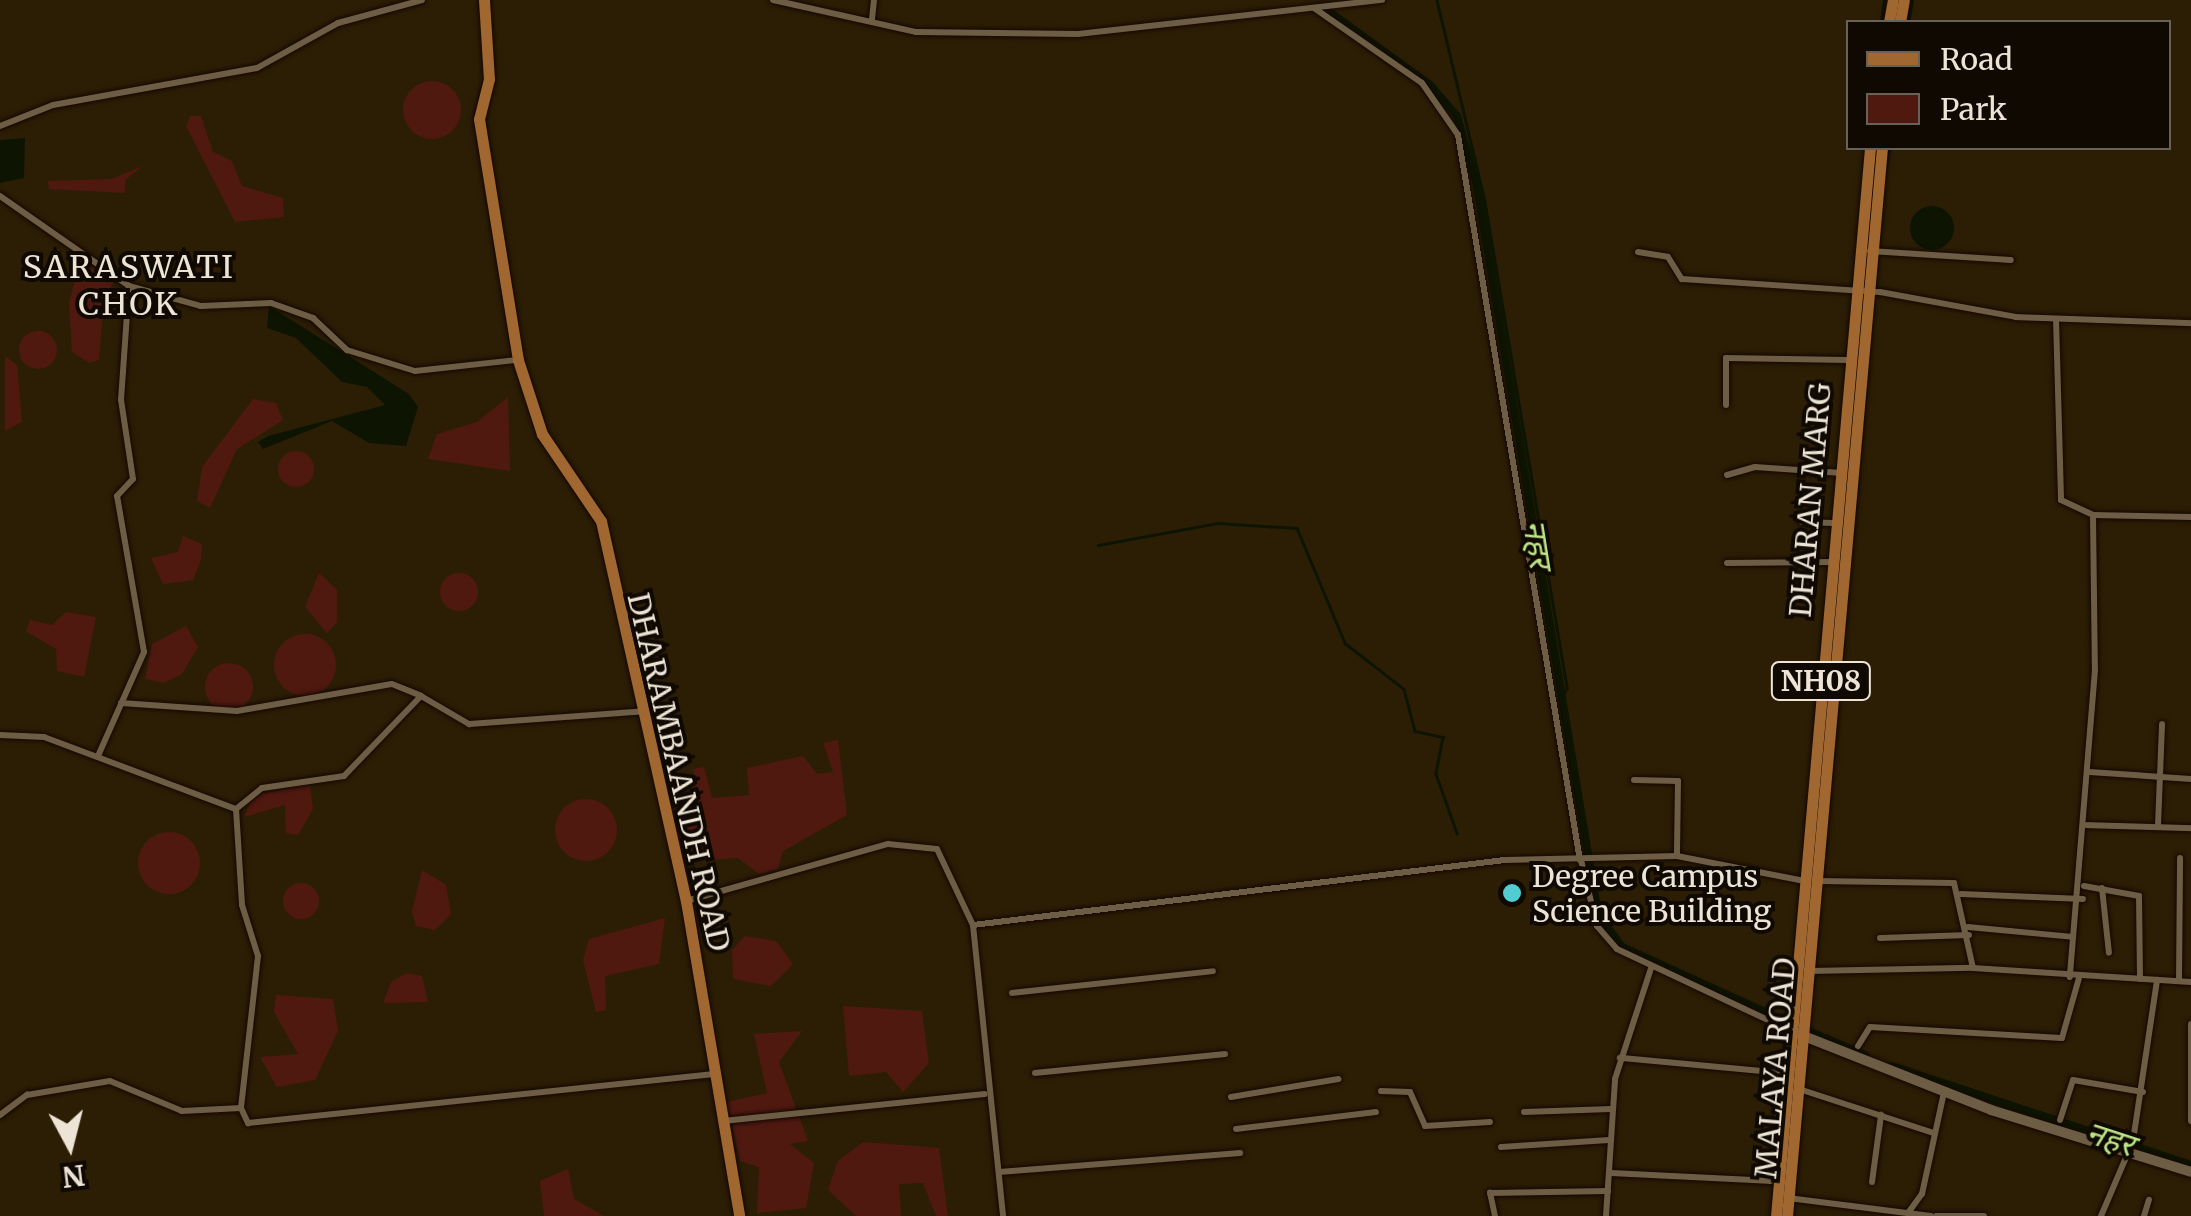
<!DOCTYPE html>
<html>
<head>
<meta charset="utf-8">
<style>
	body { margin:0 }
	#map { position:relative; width:2191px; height:1216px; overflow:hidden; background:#2c1e05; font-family:Merriweather,"Noto Sans Devanagari",serif }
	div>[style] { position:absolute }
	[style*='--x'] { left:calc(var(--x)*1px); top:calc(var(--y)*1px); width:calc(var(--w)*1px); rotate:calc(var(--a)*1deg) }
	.green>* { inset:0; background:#4f1910 }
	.round { border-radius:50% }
	.water>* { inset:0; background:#0d1502 }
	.stream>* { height:2.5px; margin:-1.25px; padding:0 1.25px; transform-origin:1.25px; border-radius:1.25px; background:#0d1502 }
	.canal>* { height:8px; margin:-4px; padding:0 4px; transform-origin:4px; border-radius:4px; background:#0d1502 }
	.roads { filter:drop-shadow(0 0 2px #140700) drop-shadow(0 0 2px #140700) }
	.street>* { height:6px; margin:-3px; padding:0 3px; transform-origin:3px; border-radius:3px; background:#6d5d44 }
	.secondary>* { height:10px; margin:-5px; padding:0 5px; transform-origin:5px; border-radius:5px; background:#6d5d44 }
	.primary>* { height:11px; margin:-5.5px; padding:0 5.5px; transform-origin:5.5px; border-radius:5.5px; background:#a06731 }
	.dots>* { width:28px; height:28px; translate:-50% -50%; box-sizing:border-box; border:5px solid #0f0902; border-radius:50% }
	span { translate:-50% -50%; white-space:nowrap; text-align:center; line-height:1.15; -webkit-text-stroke:8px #0f0902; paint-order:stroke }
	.shield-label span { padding:2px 8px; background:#0f0902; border:2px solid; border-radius:8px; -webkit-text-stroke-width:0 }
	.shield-label { font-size:28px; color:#ede4d6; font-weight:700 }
	.street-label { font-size:30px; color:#ede4d6 }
	.poi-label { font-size:30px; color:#ede4d6 }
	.left { translate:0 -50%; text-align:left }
	.neighbourhood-label { font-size:32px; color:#ede4d6; letter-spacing:2.5px }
	.water-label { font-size:32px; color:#bce485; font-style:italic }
	.legend { position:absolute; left:1846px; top:20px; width:325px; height:130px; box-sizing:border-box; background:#0f0902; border:2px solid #686157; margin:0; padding:12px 18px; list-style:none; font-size:30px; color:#ede4d6 }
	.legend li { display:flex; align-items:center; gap:20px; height:50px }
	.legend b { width:50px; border:2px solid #686157 }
	.north { position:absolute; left:20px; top:1096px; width:100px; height:100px; -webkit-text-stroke:8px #0f0902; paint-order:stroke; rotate:173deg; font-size:28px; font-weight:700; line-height:40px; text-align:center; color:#ede4d6 }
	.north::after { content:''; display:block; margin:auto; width:35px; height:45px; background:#ede4d6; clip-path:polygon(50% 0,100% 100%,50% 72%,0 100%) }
</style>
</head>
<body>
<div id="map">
	<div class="green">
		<i class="round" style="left:403px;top:81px;width:58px;height:58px"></i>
		<i style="clip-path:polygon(190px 116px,201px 116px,213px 152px,232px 161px,242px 186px,283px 198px,284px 217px,235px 222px,186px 126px)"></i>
		<i style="clip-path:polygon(143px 166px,125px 180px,125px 193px,49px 189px,48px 181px,111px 179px)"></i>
		<i style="clip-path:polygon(89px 267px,116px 279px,104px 297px,99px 360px,89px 363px,72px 352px,69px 302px,76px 277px,93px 277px)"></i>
		<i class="round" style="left:19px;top:331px;width:38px;height:38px"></i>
		<i style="clip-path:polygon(5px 356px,17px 365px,22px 422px,5px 431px)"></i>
		<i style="clip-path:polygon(508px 397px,510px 471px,428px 459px,437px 434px,477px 422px)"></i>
		<i style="clip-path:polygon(253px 399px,276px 403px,283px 420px,237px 449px,210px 508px,197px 501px,202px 467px)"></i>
		<i class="round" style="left:278px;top:451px;width:36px;height:36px"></i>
		<i style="clip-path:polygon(183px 536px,202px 544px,201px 560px,193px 580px,163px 584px,151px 558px,178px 552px)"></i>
		<i class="round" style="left:440px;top:573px;width:38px;height:38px"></i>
		<i style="clip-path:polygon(319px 573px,337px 590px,337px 622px,327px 633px,305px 607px)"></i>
		<i style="clip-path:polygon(66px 612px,96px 617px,84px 677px,57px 671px,56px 649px,26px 631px,30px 620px,52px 625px)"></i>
		<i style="clip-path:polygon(186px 626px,198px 647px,182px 674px,164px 683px,145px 679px,152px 644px)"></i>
		<i class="round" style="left:274px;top:634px;width:62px;height:62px"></i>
		<i class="round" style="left:205px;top:663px;width:48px;height:48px"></i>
		<i style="clip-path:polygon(838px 740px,847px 815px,783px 851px,778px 869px,759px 874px,738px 858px,695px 861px,687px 852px,672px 803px,696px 794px,693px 769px,704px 767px,712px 798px,749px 795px,747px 768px,803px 756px,817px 774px,833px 772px,823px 743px)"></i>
		<i style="clip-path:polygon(310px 784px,313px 809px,298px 835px,286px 833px,285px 805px,244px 817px,253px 796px)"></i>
		<i class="round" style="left:555px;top:799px;width:62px;height:62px"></i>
		<i class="round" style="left:138px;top:832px;width:62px;height:62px"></i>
		<i style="clip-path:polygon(422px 870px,446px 885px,451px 914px,435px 930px,416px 926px,412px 911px)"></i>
		<i class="round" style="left:283px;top:883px;width:36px;height:36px"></i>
		<i style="clip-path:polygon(665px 918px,659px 964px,605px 976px,606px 1010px,596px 1012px,583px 960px,589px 939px)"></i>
		<i style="clip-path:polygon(745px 936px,776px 941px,793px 964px,771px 986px,733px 979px,732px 950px)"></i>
		<i style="clip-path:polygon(407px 973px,422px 976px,428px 1002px,383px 1003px,391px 982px)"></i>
		<i style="clip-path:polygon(276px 995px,333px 999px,338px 1031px,315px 1080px,277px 1087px,260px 1057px,298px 1054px,274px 1012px)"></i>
		<i style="clip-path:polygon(843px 1006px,922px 1011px,929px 1063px,903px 1092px,886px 1072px,849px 1076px)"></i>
		<i style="clip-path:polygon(802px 1031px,779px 1062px,808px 1141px,790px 1144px,814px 1163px,806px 1208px,757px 1213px,759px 1167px,740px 1161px,727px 1102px,767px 1093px,754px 1034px)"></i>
		<i style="clip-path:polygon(863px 1142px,939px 1148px,948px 1216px,936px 1216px,923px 1183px,899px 1184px,901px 1216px,856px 1216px,828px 1190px,838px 1161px)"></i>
		<i style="clip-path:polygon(568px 1169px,574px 1199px,604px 1216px,544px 1216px,540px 1181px)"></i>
	</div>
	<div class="water">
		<i style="clip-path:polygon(25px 138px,24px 178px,0 183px,0 140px)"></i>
		<i class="round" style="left:1910px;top:206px;width:44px;height:44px"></i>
		<i style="clip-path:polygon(269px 306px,409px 394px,418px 407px,406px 446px,369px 443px,332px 421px,263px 449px,258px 442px,268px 436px,385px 405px,367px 387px,342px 382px,296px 338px,267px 328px)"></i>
	</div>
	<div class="stream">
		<i style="--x:1437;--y:0;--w:208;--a:76.6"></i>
		<i style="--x:1485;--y:202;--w:493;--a:80.4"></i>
		<i style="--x:1567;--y:688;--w:13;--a:117"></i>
		<i style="--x:1881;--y:22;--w:22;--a:-82"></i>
		<i style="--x:1908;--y:22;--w:22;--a:-80"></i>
		<i style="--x:1886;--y:166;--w:18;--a:-81"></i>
		<i style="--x:1098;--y:545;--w:122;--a:-10.4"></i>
		<i style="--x:1218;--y:523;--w:79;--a:3.6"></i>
		<i style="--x:1297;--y:528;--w:125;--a:67.3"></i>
		<i style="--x:1345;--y:643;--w:75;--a:37.9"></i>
		<i style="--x:1404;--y:689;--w:43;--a:75.3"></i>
		<i style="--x:1415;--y:731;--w:29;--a:12"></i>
		<i style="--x:1443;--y:737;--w:38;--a:101"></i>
		<i style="--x:1436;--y:774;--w:63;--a:70.4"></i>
	</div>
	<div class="canal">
		<i style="--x:1327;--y:10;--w:127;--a:36.1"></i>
		<i style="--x:1430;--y:85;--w:41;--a:48.9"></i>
		<i style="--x:1457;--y:116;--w:73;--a:74.1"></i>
		<i style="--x:1477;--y:186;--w:738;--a:80.56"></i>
		<i style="--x:1598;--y:914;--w:41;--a:54"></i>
		<i style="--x:1622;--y:947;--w:187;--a:24.4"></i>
		<i style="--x:1804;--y:1029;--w:66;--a:23.1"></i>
		<i style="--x:1892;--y:1066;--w:315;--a:18.3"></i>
	</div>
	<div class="roads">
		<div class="street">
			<i style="--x:773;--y:0;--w:147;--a:12.6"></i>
			<i style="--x:916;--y:32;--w:162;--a:0.7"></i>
			<i style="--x:1078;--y:34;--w:306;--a:-6.4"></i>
			<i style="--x:1314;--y:8;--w:131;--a:34.8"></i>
			<i style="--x:1422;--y:83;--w:63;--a:55.3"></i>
			<i style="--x:1458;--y:135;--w:735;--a:80.45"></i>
			<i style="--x:872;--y:19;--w:19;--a:-84"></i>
			<i style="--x:0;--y:126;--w:57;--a:-21.6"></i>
			<i style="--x:53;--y:105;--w:207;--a:-10.3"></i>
			<i style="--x:257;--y:68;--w:93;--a:-29.1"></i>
			<i style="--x:338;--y:23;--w:87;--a:-15.3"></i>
			<i style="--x:0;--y:196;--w:157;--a:34.9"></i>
			<i style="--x:129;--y:286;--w:75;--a:15.5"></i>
			<i style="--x:201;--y:306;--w:70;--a:-2.5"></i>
			<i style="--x:271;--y:303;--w:45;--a:19.7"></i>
			<i style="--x:313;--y:318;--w:47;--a:43.3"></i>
			<i style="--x:347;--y:350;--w:71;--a:17.2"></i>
			<i style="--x:415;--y:371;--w:103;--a:-6.2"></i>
			<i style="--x:1870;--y:251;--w:141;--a:3.7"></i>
			<i style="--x:1638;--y:252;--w:30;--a:9"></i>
			<i style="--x:1668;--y:257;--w:26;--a:58"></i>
			<i style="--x:1682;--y:279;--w:198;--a:3.8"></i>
			<i style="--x:1880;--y:292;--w:138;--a:10.4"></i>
			<i style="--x:2016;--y:317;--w:175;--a:2"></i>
			<i style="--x:2056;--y:319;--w:181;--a:88.4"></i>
			<i style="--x:2061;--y:500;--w:35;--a:25"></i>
			<i style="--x:2093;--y:515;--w:155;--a:89.3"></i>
			<i style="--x:2095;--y:670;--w:308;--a:94.7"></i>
			<i style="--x:1726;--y:405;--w:47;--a:-90"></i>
			<i style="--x:1726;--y:358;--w:121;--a:0.9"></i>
			<i style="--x:1727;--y:475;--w:29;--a:-16"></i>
			<i style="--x:1755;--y:467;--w:87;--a:3.9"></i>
			<i style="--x:2093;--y:515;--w:98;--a:1.2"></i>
			<i style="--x:1802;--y:522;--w:31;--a:2"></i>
			<i style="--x:1727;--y:563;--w:103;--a:-0.6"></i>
			<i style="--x:121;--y:703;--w:116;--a:3.9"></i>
			<i style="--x:237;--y:711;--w:157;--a:-9.9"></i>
			<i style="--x:392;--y:684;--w:31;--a:22"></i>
			<i style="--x:0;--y:735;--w:44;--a:2.6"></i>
			<i style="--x:44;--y:737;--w:205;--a:20.6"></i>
			<i style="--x:236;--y:809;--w:33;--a:-39"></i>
			<i style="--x:262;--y:788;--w:83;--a:-8.3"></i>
			<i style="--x:344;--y:776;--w:111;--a:-46.1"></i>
			<i style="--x:421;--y:696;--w:56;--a:30.3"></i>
			<i style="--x:469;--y:724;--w:176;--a:-4.2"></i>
			<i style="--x:98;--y:756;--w:114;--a:-66.1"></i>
			<i style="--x:144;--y:652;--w:158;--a:-99.8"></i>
			<i style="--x:117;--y:496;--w:23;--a:-47"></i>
			<i style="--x:133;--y:479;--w:80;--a:-98.6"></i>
			<i style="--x:121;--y:400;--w:114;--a:-86"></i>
			<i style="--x:2089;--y:772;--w:102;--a:3.9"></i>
			<i style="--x:1634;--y:780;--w:44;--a:1.3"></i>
			<i style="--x:1678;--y:781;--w:75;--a:90.8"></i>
			<i style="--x:236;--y:809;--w:96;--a:86.4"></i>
			<i style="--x:242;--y:905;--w:53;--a:72.6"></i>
			<i style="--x:258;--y:956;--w:153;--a:96.4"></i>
			<i style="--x:2087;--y:825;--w:104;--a:1.7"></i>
			<i style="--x:2158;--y:825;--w:101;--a:-87.7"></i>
			<i style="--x:1581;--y:860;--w:68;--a:76.4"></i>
			<i style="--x:1597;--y:926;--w:30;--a:49"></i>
			<i style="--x:1617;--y:949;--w:192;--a:25.2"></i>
			<i style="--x:1818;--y:881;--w:136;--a:0.8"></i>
			<i style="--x:1954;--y:883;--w:87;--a:77.4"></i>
			<i style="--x:1973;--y:968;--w:218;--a:3.7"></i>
			<i style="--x:2084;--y:886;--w:56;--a:10.3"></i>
			<i style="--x:2139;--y:896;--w:83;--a:89.3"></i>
			<i style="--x:2102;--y:888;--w:65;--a:83.9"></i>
			<i style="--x:1961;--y:894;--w:122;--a:2.3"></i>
			<i style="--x:686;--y:901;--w:210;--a:-15.8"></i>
			<i style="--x:888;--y:844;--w:49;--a:5.8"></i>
			<i style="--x:937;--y:849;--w:84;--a:64.7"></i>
			<i style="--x:973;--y:925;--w:293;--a:84.1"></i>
			<i style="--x:973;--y:925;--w:536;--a:-6.97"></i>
			<i style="--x:1505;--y:860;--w:172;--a:-1.3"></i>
			<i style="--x:1677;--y:856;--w:130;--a:11.1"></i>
			<i style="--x:1968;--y:927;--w:105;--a:5.4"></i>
			<i style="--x:1880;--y:938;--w:89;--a:-1.9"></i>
			<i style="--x:1810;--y:971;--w:163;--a:-1.1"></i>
			<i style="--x:2179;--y:980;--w:122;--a:-89.5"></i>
			<i style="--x:1012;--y:993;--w:202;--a:-6.2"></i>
			<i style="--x:2191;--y:1024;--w:97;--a:90"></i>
			<i style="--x:1858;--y:1046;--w:22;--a:-58"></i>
			<i style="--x:1870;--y:1027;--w:192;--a:3.3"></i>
			<i style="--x:2062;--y:1038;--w:62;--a:-74.2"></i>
			<i style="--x:1035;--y:1073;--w:191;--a:-5.7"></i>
			<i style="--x:1799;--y:1089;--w:142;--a:18.1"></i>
			<i style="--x:1381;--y:1091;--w:29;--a:2"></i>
			<i style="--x:1410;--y:1092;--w:37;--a:66"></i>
			<i style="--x:1425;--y:1126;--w:65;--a:-3.5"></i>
			<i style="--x:1231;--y:1097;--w:109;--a:-9.5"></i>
			<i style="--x:1524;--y:1112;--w:87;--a:-2"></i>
			<i style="--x:0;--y:1115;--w:34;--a:-37"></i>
			<i style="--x:27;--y:1095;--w:84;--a:-9.6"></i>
			<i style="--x:110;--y:1081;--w:78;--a:22.6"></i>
			<i style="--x:182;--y:1111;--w:59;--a:-2.9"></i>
			<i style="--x:241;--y:1108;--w:17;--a:65"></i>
			<i style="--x:248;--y:1123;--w:471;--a:-6"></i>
			<i style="--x:2060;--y:1120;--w:42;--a:-72"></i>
			<i style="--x:2073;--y:1080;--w:71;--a:9.7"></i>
			<i style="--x:723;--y:1121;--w:263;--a:-5.9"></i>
			<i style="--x:1236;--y:1129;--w:141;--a:-6.9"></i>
			<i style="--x:1501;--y:1147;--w:108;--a:-3.7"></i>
			<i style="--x:999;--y:1172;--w:242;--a:-4.5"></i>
			<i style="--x:1609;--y:1173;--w:161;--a:2.8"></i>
			<i style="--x:1770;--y:1181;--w:109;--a:-83.1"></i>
			<i style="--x:1783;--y:1073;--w:164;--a:-174.7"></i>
			<i style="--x:1872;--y:1182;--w:68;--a:-82.3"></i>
			<i style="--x:1788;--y:1198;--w:144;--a:7.2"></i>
			<i style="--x:1908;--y:1213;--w:24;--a:-54"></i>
			<i style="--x:1922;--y:1194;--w:104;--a:-77.8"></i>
			<i style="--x:1495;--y:1216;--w:24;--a:-102"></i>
			<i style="--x:1490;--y:1193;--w:118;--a:-1"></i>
			<i style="--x:1606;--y:1216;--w:137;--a:-86.2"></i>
			<i style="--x:1615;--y:1079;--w:117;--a:-72"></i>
			<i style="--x:1936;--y:1216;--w:48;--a:0"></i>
			<i style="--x:2101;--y:1216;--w:82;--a:-66.9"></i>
			<i style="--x:2133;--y:1141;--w:163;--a:-81.5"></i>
			<i style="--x:2144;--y:1216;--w:17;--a:-73"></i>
		</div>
		<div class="secondary">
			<i style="--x:1796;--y:1033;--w:210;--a:21.5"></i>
			<i style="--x:1991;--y:1110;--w:209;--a:17.2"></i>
		</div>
		<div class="primary">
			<i style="--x:484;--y:0;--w:79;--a:86.4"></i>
			<i style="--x:489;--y:79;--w:41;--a:104"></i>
			<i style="--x:479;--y:119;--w:244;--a:80.8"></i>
			<i style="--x:518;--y:360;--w:78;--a:72"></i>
			<i style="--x:542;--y:434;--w:105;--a:55.9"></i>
			<i style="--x:601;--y:521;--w:389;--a:77.4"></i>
			<i style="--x:686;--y:901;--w:319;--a:80.4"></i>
			<i style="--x:1889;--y:22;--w:22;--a:-80"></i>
			<i style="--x:1900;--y:22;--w:22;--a:-80"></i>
			<i style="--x:1776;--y:1216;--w:1072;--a:-84.97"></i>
			<i style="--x:1787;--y:1216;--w:1072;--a:-84.92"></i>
		</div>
	</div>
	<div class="dots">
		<i style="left:1512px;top:893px;background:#51ccd1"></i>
	</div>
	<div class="shield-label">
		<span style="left:1821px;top:681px">NH08</span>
	</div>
	<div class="street-label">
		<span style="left:1810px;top:500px;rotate:-85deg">DHARAN MARG</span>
		<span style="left:679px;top:772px;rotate:77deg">DHARAMBAANDH ROAD</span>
		<span style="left:1775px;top:1068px;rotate:-85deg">MALAYA ROAD</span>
	</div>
	<div class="poi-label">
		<span class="left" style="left:1532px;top:893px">Degree Campus<br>Science Building</span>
	</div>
	<div class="neighbourhood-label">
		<span style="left:129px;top:286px">SARASWATI<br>CHOK</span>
	</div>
	<div class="water-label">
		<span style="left:1537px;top:544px;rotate:81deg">नहर</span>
		<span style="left:2110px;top:1139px;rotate:18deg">नहर</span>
	</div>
	<ul class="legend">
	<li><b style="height:12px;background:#a06731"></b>Road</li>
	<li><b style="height:28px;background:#4f1910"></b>Park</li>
	</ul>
	<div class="north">N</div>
</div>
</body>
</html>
